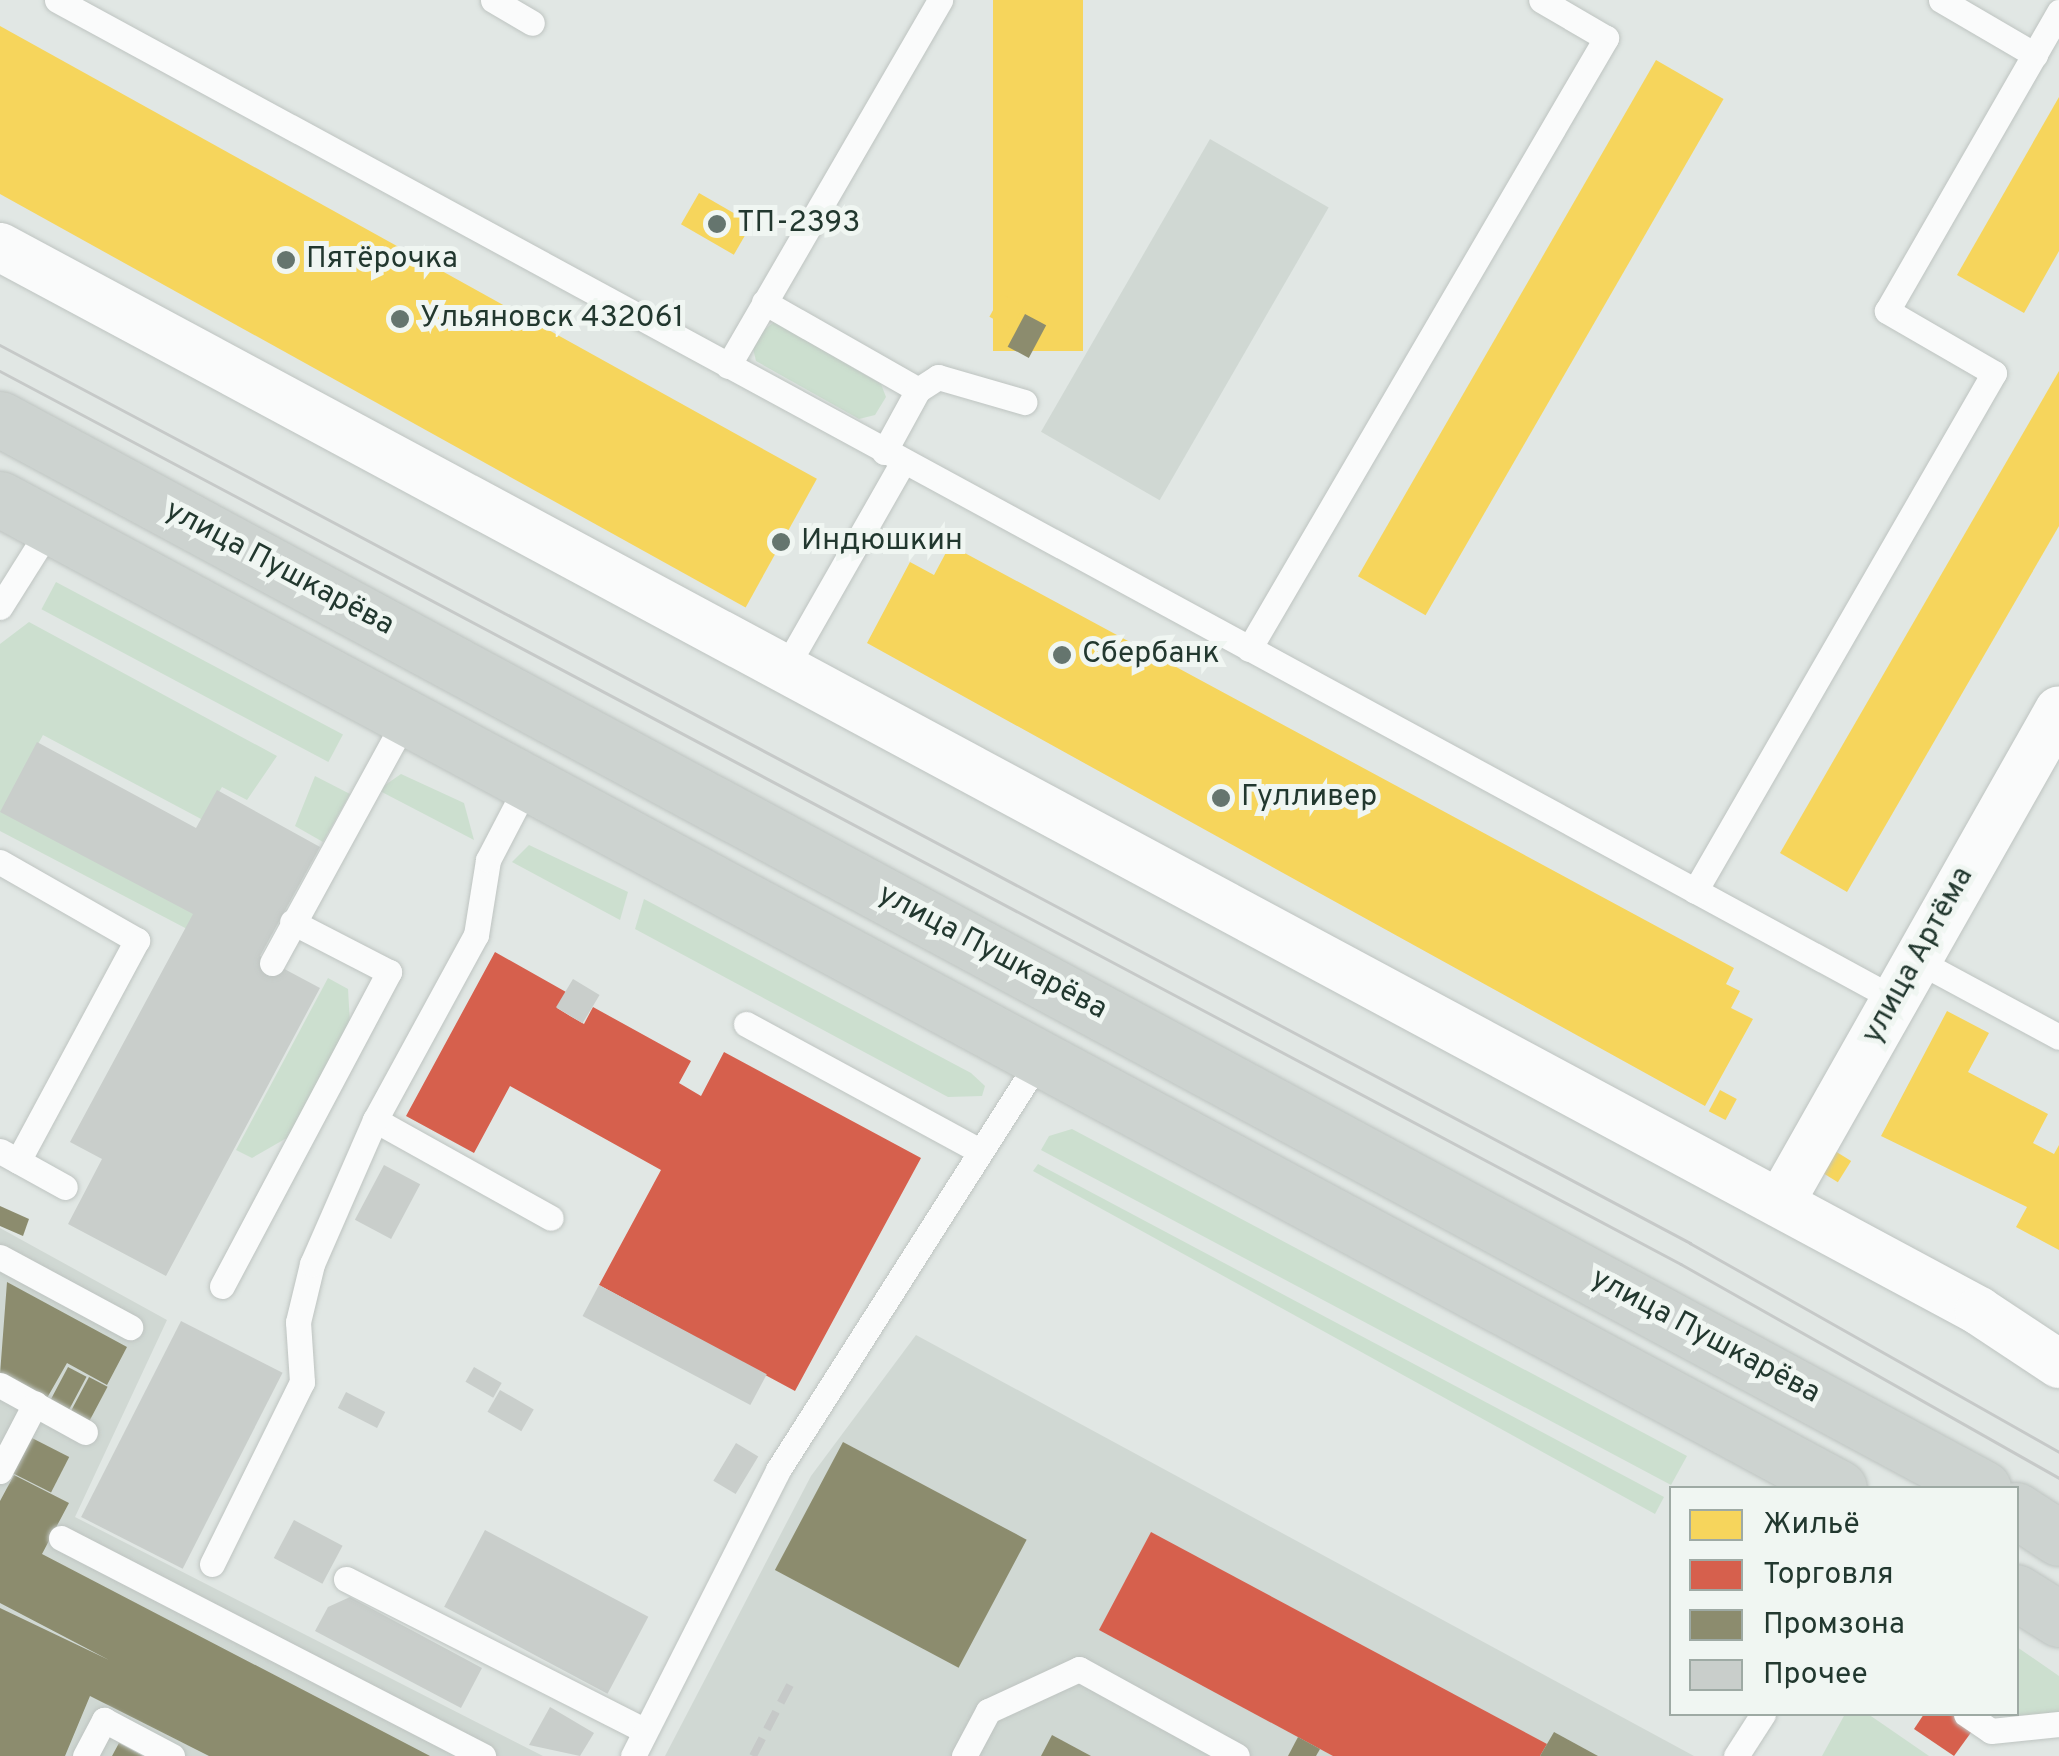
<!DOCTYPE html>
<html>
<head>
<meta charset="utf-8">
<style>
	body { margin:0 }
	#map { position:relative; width:2059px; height:1756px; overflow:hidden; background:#e1e7e4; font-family:Overpass,sans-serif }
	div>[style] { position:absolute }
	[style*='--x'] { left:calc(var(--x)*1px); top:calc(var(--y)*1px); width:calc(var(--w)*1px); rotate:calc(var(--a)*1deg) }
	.built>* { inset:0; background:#d0d8d3; transform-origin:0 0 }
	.green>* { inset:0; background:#ccdfcf; transform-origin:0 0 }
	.homes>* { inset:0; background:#f6d55c; transform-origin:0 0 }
	.shops>* { inset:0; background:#d6604d }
	.industry>* { inset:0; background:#8c8c6e; transform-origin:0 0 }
	.building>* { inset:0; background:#c9cecb; transform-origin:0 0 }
	.roads { filter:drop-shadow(0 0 2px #bec4c1) drop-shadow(0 0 2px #bec4c1) }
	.service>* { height:25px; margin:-12.5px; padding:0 12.5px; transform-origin:12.5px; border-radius:12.5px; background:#fafbfb }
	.minor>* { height:48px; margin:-24px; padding:0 24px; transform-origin:24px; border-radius:24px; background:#fafbfb }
	.primary>* { height:55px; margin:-27.5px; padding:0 27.5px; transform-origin:27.5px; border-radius:27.5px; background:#cdd3d0 }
	.tram>* { height:2.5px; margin:-1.25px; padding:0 1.25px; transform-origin:1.25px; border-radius:1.25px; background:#c6c9c8 }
	.rail>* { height:8px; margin-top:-4px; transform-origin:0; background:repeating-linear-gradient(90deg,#c6c9c8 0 20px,transparent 0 30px) }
	.dots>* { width:28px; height:28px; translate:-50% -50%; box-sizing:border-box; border:5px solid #f0f6f2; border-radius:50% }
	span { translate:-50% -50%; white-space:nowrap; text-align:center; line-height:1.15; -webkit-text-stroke:10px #f0f6f2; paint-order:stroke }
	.poi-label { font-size:30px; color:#22382f }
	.left { translate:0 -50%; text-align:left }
	.street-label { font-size:30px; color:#22382f }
	.legend { position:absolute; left:1669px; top:1486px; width:350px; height:230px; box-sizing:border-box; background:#f0f6f2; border:2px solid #9eaaa4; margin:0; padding:12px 18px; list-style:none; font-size:30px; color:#22382f }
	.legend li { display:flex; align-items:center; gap:20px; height:50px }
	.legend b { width:50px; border:2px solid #9eaaa4 }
</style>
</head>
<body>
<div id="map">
	<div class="built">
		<i style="left:1210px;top:139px;width:137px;height:338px;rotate:30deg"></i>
		<i style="clip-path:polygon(0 1228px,167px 1320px,75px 1517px,543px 1756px,0 1756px)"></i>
		<i style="clip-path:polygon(916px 1335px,1694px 1756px,665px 1756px,811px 1476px)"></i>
	</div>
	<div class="green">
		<i style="clip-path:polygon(774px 322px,881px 384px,886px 397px,875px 415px,859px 419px,756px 361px,751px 340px)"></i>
		<i style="left:56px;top:582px;width:325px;height:31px;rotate:28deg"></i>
		<i style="clip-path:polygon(29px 622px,277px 756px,247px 800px,222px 787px,203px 820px,43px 735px,6px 803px,201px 908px,189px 930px,0 831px,0 644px)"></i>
		<i style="clip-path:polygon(401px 774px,464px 803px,474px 840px,378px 790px)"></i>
		<i style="clip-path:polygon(315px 776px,350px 794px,323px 842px,295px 826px)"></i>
		<i style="clip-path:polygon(529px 845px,628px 892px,620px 920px,512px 862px)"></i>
		<i style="clip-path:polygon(644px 899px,971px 1073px,985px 1086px,982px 1096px,948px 1097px,635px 929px)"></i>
		<i style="clip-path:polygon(328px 978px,348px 989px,350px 1024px,292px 1135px,252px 1158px,236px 1150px)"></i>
		<i style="clip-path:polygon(1072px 1129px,1687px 1456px,1671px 1485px,1041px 1150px,1049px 1136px)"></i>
		<i style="clip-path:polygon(1038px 1164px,1664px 1497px,1655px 1514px,1033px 1171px)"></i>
		<i style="clip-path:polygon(2017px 1647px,2059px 1676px,2059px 1717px,1981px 1714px,2016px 1714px)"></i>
		<i style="clip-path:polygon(1845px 1714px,1868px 1714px,1929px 1756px,1822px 1756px)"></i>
	</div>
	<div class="homes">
		<i style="left:993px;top:0;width:90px;height:351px"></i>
		<i style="left:0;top:26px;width:934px;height:147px;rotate:29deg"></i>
		<i style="left:1656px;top:60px;width:78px;height:596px;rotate:30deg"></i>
		<i style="clip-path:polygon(2059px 97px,2059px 251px,2024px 313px,1957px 275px)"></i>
		<i style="left:699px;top:193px;width:61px;height:36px;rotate:30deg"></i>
		<i style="left:1002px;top:294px;width:25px;height:26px;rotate:29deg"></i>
		<i style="clip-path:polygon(2059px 371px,2059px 526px,1847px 892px,1780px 853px)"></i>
		<i style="clip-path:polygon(950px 545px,1734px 968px,1726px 984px,1740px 991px,1731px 1008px,1753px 1019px,1705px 1106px,867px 643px,910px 562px,934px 575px)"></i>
		<i style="clip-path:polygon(1947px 1011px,1989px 1033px,1968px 1072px,2048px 1114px,2033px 1143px,2054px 1154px,2059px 1145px,2059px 1250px,2016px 1227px,2027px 1207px,1881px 1136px)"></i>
		<i style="left:1720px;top:1090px;width:19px;height:24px;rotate:28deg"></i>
		<i style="left:1835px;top:1151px;width:19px;height:25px;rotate:32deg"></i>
	</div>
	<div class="shops">
		<i style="clip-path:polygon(495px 952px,566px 992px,557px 1008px,570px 1016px,584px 1024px,593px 1007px,691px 1061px,679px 1083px,701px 1096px,724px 1052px,921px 1158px,795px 1391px,599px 1285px,661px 1170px,510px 1086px,474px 1153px,406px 1116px)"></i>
		<i style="clip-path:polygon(1151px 1532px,1547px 1744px,1540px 1756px,1333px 1756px,1099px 1630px)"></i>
		<i style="clip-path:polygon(1924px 1714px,1956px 1714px,1975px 1727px,1954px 1756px,1914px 1729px)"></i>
	</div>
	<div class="industry">
		<i style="left:1025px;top:314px;width:24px;height:37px;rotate:28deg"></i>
		<i style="clip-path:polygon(0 1206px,29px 1219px,23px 1236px,0 1226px)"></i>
		<i style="clip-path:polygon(7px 1282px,127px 1347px,107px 1385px,67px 1363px,47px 1398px,0 1374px)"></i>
		<i style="left:68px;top:1367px;width:21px;height:39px;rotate:28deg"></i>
		<i style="left:89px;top:1377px;width:21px;height:39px;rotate:28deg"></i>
		<i style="left:30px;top:1437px;width:44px;height:40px;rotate:27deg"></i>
		<i style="left:843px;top:1442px;width:208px;height:145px;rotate:28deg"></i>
		<i style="clip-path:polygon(14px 1475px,69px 1503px,42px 1554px,430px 1756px,209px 1756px,90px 1696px,65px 1756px,0 1756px,0 1608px,109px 1660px,0 1603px,0 1501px)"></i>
		<i style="clip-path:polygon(1554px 1732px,1598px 1756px,1540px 1756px)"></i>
		<i style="clip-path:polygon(1052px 1735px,1091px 1756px,1041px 1756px)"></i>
		<i style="clip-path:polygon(1298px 1737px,1320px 1749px,1316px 1756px,1288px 1756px)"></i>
		<i style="clip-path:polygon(119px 1743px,143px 1756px,112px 1756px)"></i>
	</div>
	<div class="building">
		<i style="clip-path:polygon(37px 742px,196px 828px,217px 790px,320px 847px,260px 956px,320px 988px,166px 1276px,68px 1224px,102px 1159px,70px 1142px,193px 914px,0 812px)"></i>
		<i style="left:573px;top:979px;width:31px;height:33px;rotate:31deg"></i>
		<i style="left:384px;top:1165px;width:41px;height:62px;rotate:28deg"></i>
		<i style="left:599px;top:1285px;width:190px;height:35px;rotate:28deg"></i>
		<i style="left:181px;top:1321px;width:114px;height:220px;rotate:27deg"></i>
		<i style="left:474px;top:1367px;width:32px;height:17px;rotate:30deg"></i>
		<i style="left:500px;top:1390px;width:39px;height:25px;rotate:30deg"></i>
		<i style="left:346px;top:1392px;width:44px;height:18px;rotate:27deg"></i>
		<i style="left:736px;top:1443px;width:26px;height:44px;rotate:31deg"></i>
		<i style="left:294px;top:1520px;width:55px;height:43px;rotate:28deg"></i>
		<i style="left:485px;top:1530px;width:185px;height:87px;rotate:28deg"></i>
		<i style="clip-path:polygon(350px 1597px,482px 1668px,461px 1708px,315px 1631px,328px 1607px)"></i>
		<i style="clip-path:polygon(550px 1707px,594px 1733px,580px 1756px,529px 1745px)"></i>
	</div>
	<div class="roads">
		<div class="service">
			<i style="--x:57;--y:0;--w:2092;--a:28.53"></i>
			<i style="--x:493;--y:0;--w:45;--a:30.5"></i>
			<i style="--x:1941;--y:0;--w:109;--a:30.3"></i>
			<i style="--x:764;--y:302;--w:177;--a:29.7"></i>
			<i style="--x:728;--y:366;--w:423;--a:-59.9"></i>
			<i style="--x:884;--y:452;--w:71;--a:-61.3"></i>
			<i style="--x:918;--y:390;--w:24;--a:-33"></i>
			<i style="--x:938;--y:377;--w:90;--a:16.2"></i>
			<i style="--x:0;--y:607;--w:96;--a:-57.8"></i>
			<i style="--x:1249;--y:649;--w:708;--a:-59.7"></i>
			<i style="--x:1606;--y:38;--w:75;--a:-149.7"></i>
			<i style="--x:782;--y:674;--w:244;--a:-60.3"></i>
			<i style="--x:0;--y:862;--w:158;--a:29.7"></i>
			<i style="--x:137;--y:940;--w:251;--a:118.3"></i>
			<i style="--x:1695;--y:891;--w:598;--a:-60.01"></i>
			<i style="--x:1994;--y:373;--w:124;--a:-149.9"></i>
			<i style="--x:1887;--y:311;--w:345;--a:-60.1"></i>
			<i style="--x:1916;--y:960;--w:162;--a:28.3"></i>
			<i style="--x:272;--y:963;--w:279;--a:-61.3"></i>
			<i style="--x:746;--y:1024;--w:264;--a:28.5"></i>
			<i style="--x:375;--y:1120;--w:201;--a:29.1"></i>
			<i style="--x:0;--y:1151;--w:74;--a:29"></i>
			<i style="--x:0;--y:1257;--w:148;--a:28.3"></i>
			<i style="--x:222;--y:1286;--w:356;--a:-62"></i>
			<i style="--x:389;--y:972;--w:109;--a:-152.7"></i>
			<i style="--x:0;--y:1385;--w:97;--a:28.9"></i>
			<i style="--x:0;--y:1471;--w:76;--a:-62.4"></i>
			<i style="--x:61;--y:1538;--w:475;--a:27.3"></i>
			<i style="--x:212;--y:1564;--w:203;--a:-63.7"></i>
			<i style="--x:302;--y:1382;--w:60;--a:-93.8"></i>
			<i style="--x:298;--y:1322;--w:60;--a:-76.4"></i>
			<i style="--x:312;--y:1264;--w:157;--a:-66.4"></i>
			<i style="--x:375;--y:1120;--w:211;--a:-61.4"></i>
			<i style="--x:476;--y:935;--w:76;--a:-80.9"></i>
			<i style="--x:488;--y:860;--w:87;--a:-62.5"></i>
			<i style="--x:346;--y:1579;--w:334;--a:26.9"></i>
			<i style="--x:1966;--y:1714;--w:30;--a:34"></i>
			<i style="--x:1991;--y:1731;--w:68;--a:-5.9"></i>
			<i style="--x:85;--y:1756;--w:41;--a:-62.2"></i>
			<i style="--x:104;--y:1720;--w:77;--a:27.9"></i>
			<i style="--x:633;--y:1756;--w:321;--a:-63.1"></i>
			<i style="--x:778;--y:1470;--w:488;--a:-57.5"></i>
			<i style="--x:964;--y:1756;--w:51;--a:-61.9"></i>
			<i style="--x:988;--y:1711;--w:100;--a:-24.8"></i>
			<i style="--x:1079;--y:1669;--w:180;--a:28.8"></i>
			<i style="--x:1736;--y:1756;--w:50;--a:-57.3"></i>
		</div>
		<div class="minor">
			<i style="--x:0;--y:247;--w:2247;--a:28.26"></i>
			<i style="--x:1979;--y:1311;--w:96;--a:33.5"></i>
			<i style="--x:1780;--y:1203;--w:566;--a:-60.49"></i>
		</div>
		<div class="primary">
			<i style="--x:0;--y:419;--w:2253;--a:28.33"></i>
			<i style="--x:0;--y:499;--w:2088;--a:28.27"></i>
			<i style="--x:2016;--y:1510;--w:51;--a:33.1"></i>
			<i style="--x:2016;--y:1592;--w:51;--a:32.1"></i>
		</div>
	</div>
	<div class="tram">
		<i style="--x:0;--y:345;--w:1914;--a:27.98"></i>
		<i style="--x:1690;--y:1243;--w:424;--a:29.5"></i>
		<i style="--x:0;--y:371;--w:1903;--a:27.98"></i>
		<i style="--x:1681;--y:1264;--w:434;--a:29.5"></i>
	</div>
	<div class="rail">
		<i style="--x:753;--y:1756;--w:85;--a:-62.5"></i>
	</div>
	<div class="dots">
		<i style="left:717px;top:224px;background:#65756e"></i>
		<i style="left:286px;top:260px;background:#65756e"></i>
		<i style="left:400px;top:319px;background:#65756e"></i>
		<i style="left:781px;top:542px;background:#65756e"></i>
		<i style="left:1062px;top:655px;background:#65756e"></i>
		<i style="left:1221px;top:798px;background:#65756e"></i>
	</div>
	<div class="poi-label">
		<span class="left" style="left:737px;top:224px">ТП-2393</span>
		<span class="left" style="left:306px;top:260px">Пятёрочка</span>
		<span class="left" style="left:420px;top:319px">Ульяновск 432061</span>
		<span class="left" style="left:801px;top:542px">Индюшкин</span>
		<span class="left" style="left:1082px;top:655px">Сбербанк</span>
		<span class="left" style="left:1241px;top:798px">Гулливер</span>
	</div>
	<div class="street-label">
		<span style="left:279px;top:569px;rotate:28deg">улица Пушкарёва</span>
		<span style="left:992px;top:953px;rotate:28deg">улица Пушкарёва</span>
		<span style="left:1919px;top:956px;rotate:-61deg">улица Артёма</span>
		<span style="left:1705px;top:1337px;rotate:28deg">улица Пушкарёва</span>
	</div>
	<ul class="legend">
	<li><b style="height:28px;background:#f6d55c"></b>Жильё</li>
	<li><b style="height:28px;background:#d6604d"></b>Торговля</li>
	<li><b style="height:28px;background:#8c8c6e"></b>Промзона</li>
	<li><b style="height:28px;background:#c9cecb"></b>Прочее</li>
	</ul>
</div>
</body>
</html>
